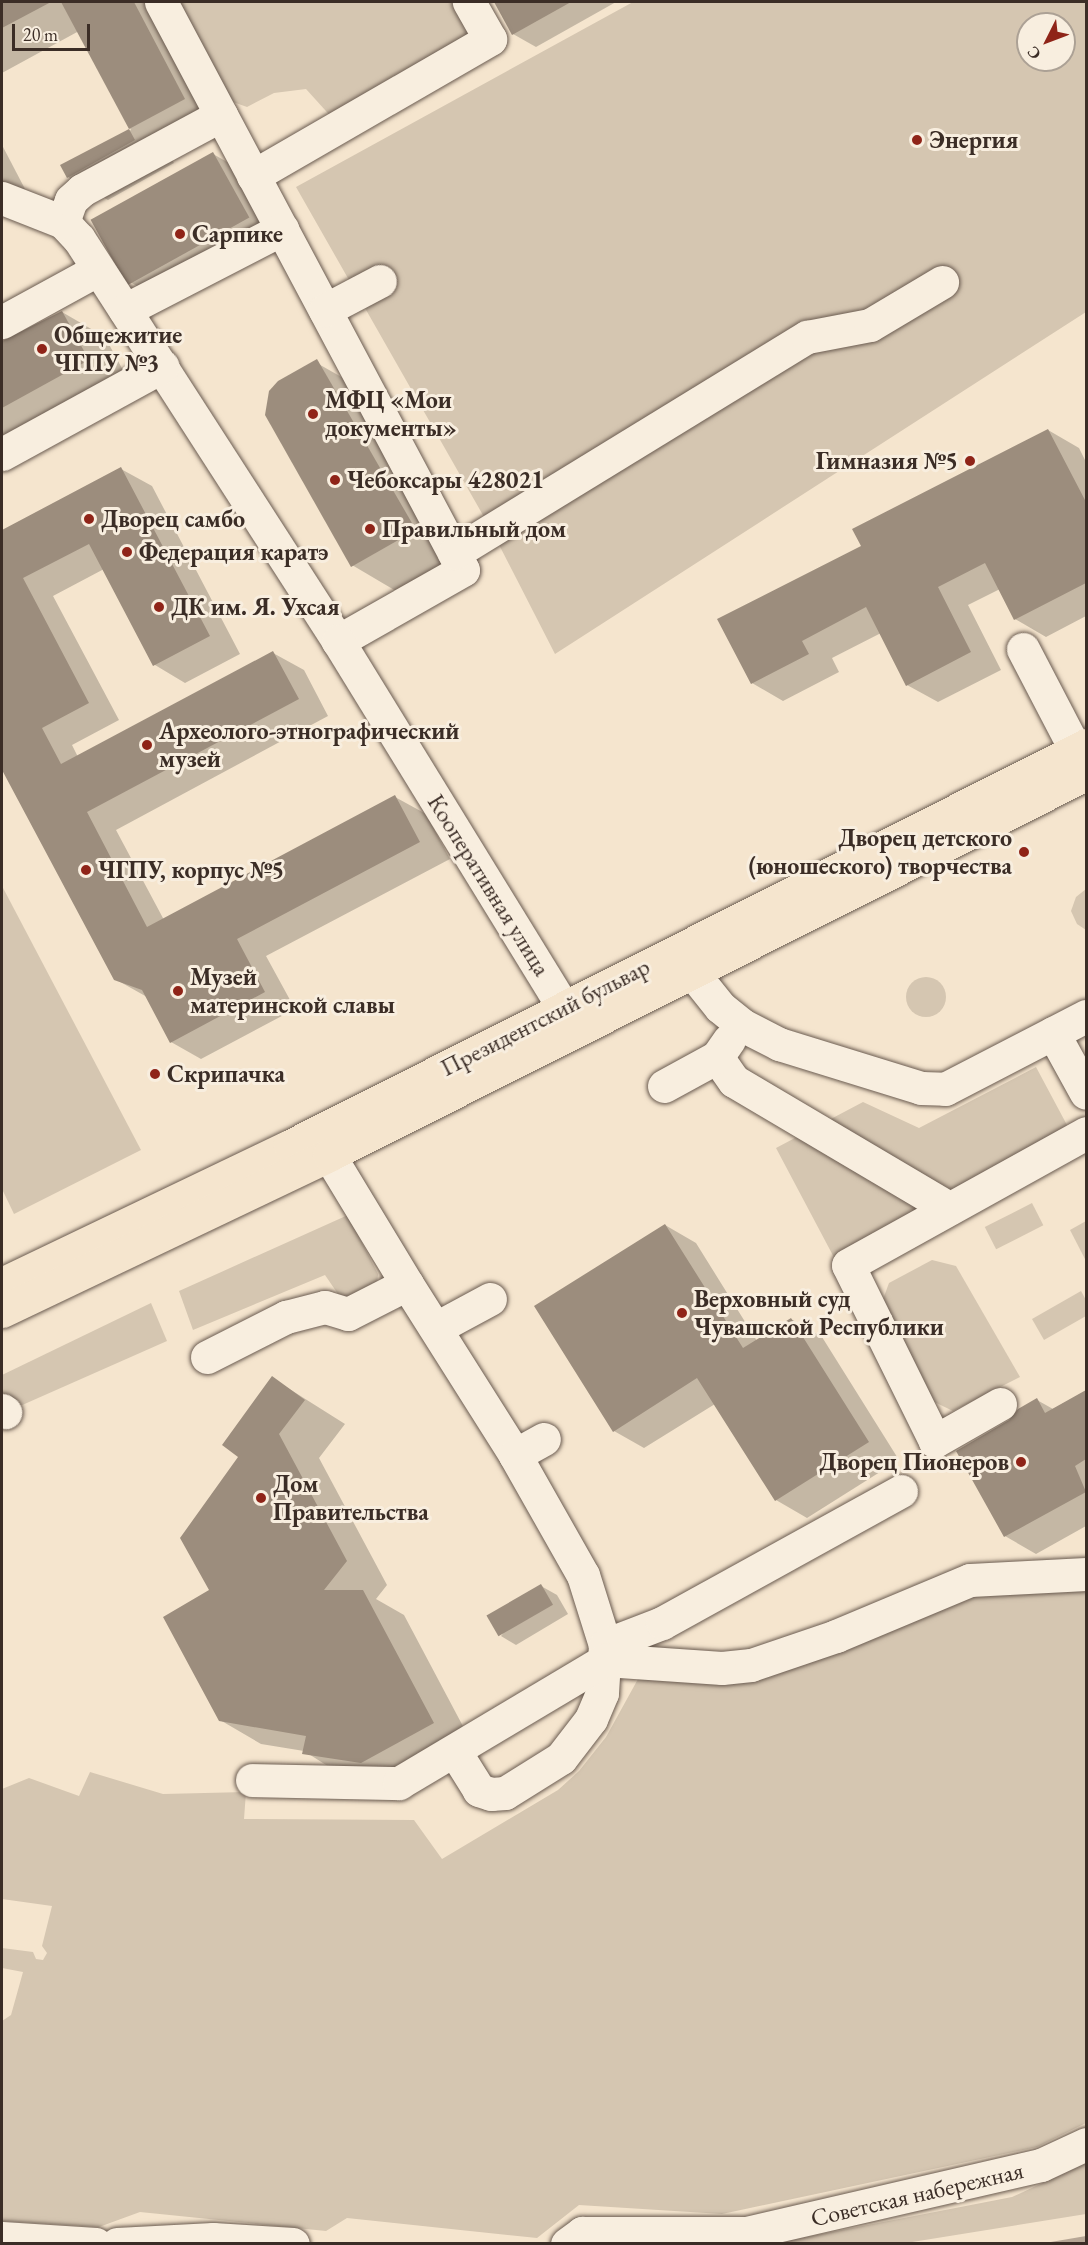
<!DOCTYPE html>
<html>
<head>
<meta charset="utf-8">
<style>
	body { margin:0 }
	#map { position:relative; width:1088px; height:2245px; overflow:hidden; background:#f5e5ce; font-family:"EB Garamond",serif }
	div>[style] { position:absolute }
	[style*='--x'] { left:calc(var(--x)*1px); top:calc(var(--y)*1px); width:calc(var(--w)*1px); rotate:calc(var(--a)*1deg) }
	.green>* { inset:0; background:#d5c6b1; transform-origin:0 0 }
	.round { border-radius:50% }
	.water>* { inset:0; background:#b6a695 }
	.shadow>* { inset:0; background:#0003 }
	.building>* { inset:0; background:#9c8d7d; transform-origin:0 0 }
	.roads { filter:drop-shadow(0 0 2px #6a5b50) drop-shadow(0 0 2px #6a5b50) }
	.minor>* { height:33px; margin:-16.5px; padding:0 16.5px; transform-origin:16.5px; border-radius:16.5px; background:#f8eedf }
	.major>* { height:33px; margin:-16.5px; padding:0 16.5px; transform-origin:16.5px; border-radius:16.5px; background:#f5e5ce }
	.dots>* { width:16px; height:16px; translate:-50% -50%; box-sizing:border-box; border:3px solid #f8eedf; border-radius:50% }
	span { translate:-50% -50%; white-space:nowrap; text-align:center; line-height:1.15; -webkit-text-stroke:6px #f8eedf; paint-order:stroke }
	.poi-label { font-size:24px; color:#3b2d26; font-weight:700 }
	.left { translate:0 -50%; text-align:left }
	.right { translate:-100% -50%; text-align:right }
	.street-label { font-size:24px; color:#3b2d26 }
	.frame { position:absolute; inset:0; border:3px solid #3b2d26; pointer-events:none }
	.north { position:absolute; left:1016px; top:12px; width:60px; height:60px; box-sizing:border-box; background:#f8eedf; border:2px solid #aca195; border-radius:50%; rotate:228deg; font-size:16px; font-weight:700; line-height:24px; text-align:center; color:#3b2d26 }
	.north::after { content:''; display:block; margin:auto; width:21px; height:27px; background:#8f2418; clip-path:polygon(50% 0,100% 100%,50% 72%,0 100%) }
	.scale { position:absolute; left:12px; top:24px; width:78px; height:27px; box-sizing:border-box; border:3px solid #3b2d26; border-top:0; padding-left:8px; font-size:18px; line-height:21px; white-space:nowrap; color:#3b2d26; -webkit-text-stroke:4px #f8eedf; paint-order:stroke }
</style>
</head>
<body>
<div id="map">
	<div class="green">
		<i style="clip-path:polygon(180px 2px,463px 2px,483px 37px,335px 121px,306px 89px,274px 93px,247px 107px,233px 102px)"></i>
		<i style="clip-path:polygon(evenodd,633px 2px,1086px 2px,1086px 312px,555px 654px,492px 531px,296px 187px,633px 2px,1028px 24px,1064px 24px,1064px 60px,1028px 60px,1028px 24px)"></i>
		<i style="clip-path:polygon(2px 886px,141px 1150px,14px 1214px,2px 1189px)"></i>
		<i style="clip-path:polygon(1086px 889px,1086px 930px,1077px 924px,1071px 911px,1076px 897px)"></i>
		<i class="round" style="left:906px;top:977px;width:40px;height:40px"></i>
		<i style="clip-path:polygon(1036px 1067px,1075px 1140px,838px 1265px,776px 1148px,863px 1102px,919px 1128px)"></i>
		<i style="left:1032px;top:1203px;width:25px;height:53px;rotate:63deg"></i>
		<i style="clip-path:polygon(348px 1215px,378px 1274px,377px 1285px,360px 1302px,340px 1297px,325px 1275px,193px 1330px,179px 1291px)"></i>
		<i style="clip-path:polygon(1086px 1221px,1086px 1261px,1070px 1230px)"></i>
		<i style="clip-path:polygon(932px 1260px,956px 1266px,1020px 1377px,953px 1411px,924px 1397px,879px 1310px,889px 1283px)"></i>
		<i style="clip-path:polygon(1081px 1291px,1086px 1300px,1086px 1316px,1044px 1340px,1032px 1319px)"></i>
		<i style="clip-path:polygon(151px 1303px,167px 1341px,20px 1406px,2px 1395px,2px 1375px)"></i>
		<i style="clip-path:polygon(1086px 1587px,1086px 2123px,1037px 2147px,722px 2214px,579px 2205px,537px 2238px,347px 2218px,326px 2231px,140px 2212px,99px 2227px,2px 2221px,2px 2021px,11px 2015px,23px 1972px,2px 1968px,2px 1948px,33px 1952px,36px 1959px,43px 1960px,47px 1953px,42px 1946px,52px 1906px,2px 1899px,2px 1789px,29px 1778px,79px 1796px,90px 1772px,163px 1794px,246px 1792px,244px 1819px,414px 1820px,442px 1859px,558px 1790px,579px 1771px,606px 1737px,638px 1679px,974px 1593px)"></i>
		<i style="clip-path:polygon(1086px 2163px,1086px 2214px,906px 2243px,770px 2244px,1012px 2197px)"></i>
	</div>
	<div class="water">
		<i style="clip-path:polygon(1086px 2236px,1086px 2243px,1045px 2243px)"></i>
	</div>
	<div class="shadow">
		<i style="clip-path:polygon(2px 2px,161px 2px,225px 123px,166px 149px,174px 163px,108px 200px,68px 177px,62px 165px,131px 130px,79px 31px,2px 73px)"></i>
		<i style="clip-path:polygon(496px 2px,616px 2px,536px 47px,513px 34px)"></i>
		<i style="clip-path:polygon(2px 145px,25px 189px,2px 201px)"></i>
		<i style="clip-path:polygon(213px 154px,229px 163px,264px 227px,146px 291px,130px 282px)"></i>
		<i style="clip-path:polygon(62px 312px,105px 337px,131px 385px,2px 456px,2px 341px,11px 340px)"></i>
		<i style="clip-path:polygon(315px 362px,359px 387px,459px 555px,396px 591px,352px 565px)"></i>
		<i style="clip-path:polygon(1048px 430px,1079px 448px,1086px 462px,1086px 616px,1046px 637px,1015px 619px,1000px 589px,968px 605px,1001px 670px,938px 702px,907px 685px,881px 633px,832px 658px,839px 672px,783px 701px,752px 683px,863px 546px)"></i>
		<i style="clip-path:polygon(121px 469px,152px 486px,240px 654px,185px 683px,155px 665px,104px 569px,53px 596px,119px 720px,72px 745px,78px 757px,273px 653px,304px 670px,328px 716px,116px 830px,164px 920px,395px 797px,426px 814px,450px 859px,266px 956px,295px 1009px,201px 1059px,171px 1042px,147px 997px,115px 979px,2px 766px,2px 532px)"></i>
		<i style="clip-path:polygon(665px 1225px,696px 1243px,757px 1341px,791px 1319px,822px 1337px,899px 1460px,807px 1518px,776px 1500px,715px 1404px,644px 1448px,614px 1431px)"></i>
		<i style="clip-path:polygon(272px 1378px,345px 1424px,319px 1458px,387px 1585px,376px 1599px,404px 1615px,474px 1747px,402px 1785px,345px 1777px,304px 1751px,261px 1744px,220px 1720px,211px 1591px,240px 1457px)"></i>
		<i style="clip-path:polygon(1086px 1391px,1086px 1526px,1036px 1554px,1005px 1536px,1010px 1421px,1037px 1400px,1053px 1409px)"></i>
		<i style="clip-path:polygon(541px 1586px,557px 1595px,568px 1614px,516px 1645px,501px 1636px)"></i>
	</div>
	<div class="building">
		<i style="clip-path:polygon(2px 2px,51px 2px,2px 28px)"></i>
		<i style="clip-path:polygon(61px 2px,134px 2px,185px 99px,129px 129px)"></i>
		<i style="clip-path:polygon(494px 2px,571px 2px,512px 35px)"></i>
		<i style="clip-path:polygon(129px 129px,135px 140px,67px 178px,60px 165px)"></i>
		<i style="left:213px;top:152px;width:75px;height:140px;rotate:61deg"></i>
		<i style="clip-path:polygon(62px 311px,89px 360px,2px 408px,2px 341px)"></i>
		<i style="clip-path:polygon(317px 359px,416px 530px,351px 567px,265px 415px,269px 391px,278px 381px)"></i>
		<i style="clip-path:polygon(1048px 429px,1086px 502px,1086px 583px,1014px 620px,985px 563px,938px 587px,971px 652px,906px 686px,866px 607px,802px 641px,809px 654px,751px 684px,717px 619px,861px 546px,852px 529px)"></i>
		<i style="clip-path:polygon(121px 467px,210px 636px,153px 666px,89px 544px,23px 578px,89px 703px,42px 728px,61px 764px,273px 651px,299px 699px,87px 812px,147px 927px,395px 795px,420px 842px,237px 939px,265px 992px,170px 1043px,142px 990px,114px 980px,2px 770px,2px 530px)"></i>
		<i style="clip-path:polygon(665px 1224px,743px 1348px,791px 1318px,869px 1442px,775px 1501px,697px 1378px,613px 1432px,534px 1306px)"></i>
		<i style="clip-path:polygon(272px 1376px,305px 1400px,279px 1434px,347px 1561px,324px 1590px,363px 1590px,434px 1723px,361px 1763px,302px 1754px,306px 1736px,219px 1721px,163px 1617px,209px 1590px,180px 1538px,238px 1457px,222px 1445px)"></i>
		<i style="clip-path:polygon(1086px 1390px,1086px 1459px,1075px 1466px,1086px 1492px,1004px 1537px,956px 1451px,1009px 1420px,1018px 1409px,1037px 1398px,1045px 1413px)"></i>
		<i style="left:541px;top:1584px;width:24px;height:63px;rotate:60deg"></i>
	</div>
	<div class="roads">
		<div class="minor">
			<i style="--x:161;--y:2;--w:643;--a:62"></i>
			<i style="--x:463;--y:570;--w:144;--a:150.4"></i>
			<i style="--x:253;--y:176;--w:274;--a:-30"></i>
			<i style="--x:490;--y:39;--w:43;--a:-119.6"></i>
			<i style="--x:2;--y:198;--w:66;--a:21.5"></i>
			<i style="--x:63;--y:222;--w:23;--a:47"></i>
			<i style="--x:79;--y:239;--w:478;--a:57.2"></i>
			<i style="--x:338;--y:641;--w:430;--a:58.4"></i>
			<i style="--x:63;--y:222;--w:23;--a:-70"></i>
			<i style="--x:71;--y:200;--w:15;--a:-42"></i>
			<i style="--x:82;--y:190;--w:158;--a:-28.3"></i>
			<i style="--x:125;--y:310;--w:177;--a:-27.3"></i>
			<i style="--x:325;--y:310;--w:62;--a:-27.8"></i>
			<i style="--x:2;--y:322;--w:108;--a:-28.7"></i>
			<i style="--x:2;--y:454;--w:183;--a:-28.7"></i>
			<i style="--x:454;--y:553;--w:414;--a:-31.5"></i>
			<i style="--x:807;--y:337;--w:64;--a:-10.8"></i>
			<i style="--x:870;--y:325;--w:84;--a:-30.8"></i>
			<i style="--x:1023;--y:649;--w:115;--a:62.5"></i>
			<i style="--x:692;--y:972;--w:45;--a:51.3"></i>
			<i style="--x:720;--y:1007;--w:28;--a:39"></i>
			<i style="--x:742;--y:1025;--w:42;--a:27.2"></i>
			<i style="--x:779;--y:1044;--w:149;--a:17.2"></i>
			<i style="--x:921;--y:1088;--w:24;--a:2"></i>
			<i style="--x:945;--y:1089;--w:159;--a:-27.4"></i>
			<i style="--x:1053;--y:1033;--w:68;--a:61.2"></i>
			<i style="--x:717;--y:1057;--w:29;--a:55"></i>
			<i style="--x:734;--y:1081;--w:250;--a:30.6"></i>
			<i style="--x:664;--y:1086;--w:60;--a:-28.7"></i>
			<i style="--x:717;--y:1057;--w:21;--a:-55"></i>
			<i style="--x:407;--y:1284;--w:202;--a:57.7"></i>
			<i style="--x:515;--y:1455;--w:138;--a:60.5"></i>
			<i style="--x:583;--y:1575;--w:73;--a:72.6"></i>
			<i style="--x:605;--y:1645;--w:48;--a:93.6"></i>
			<i style="--x:602;--y:1693;--w:28;--a:113"></i>
			<i style="--x:591;--y:1719;--w:49;--a:127.6"></i>
			<i style="--x:561;--y:1758;--w:66;--a:148"></i>
			<i style="--x:505;--y:1793;--w:14;--a:176"></i>
			<i style="--x:491;--y:1794;--w:13;--a:-162"></i>
			<i style="--x:479;--y:1790;--w:39;--a:-122"></i>
			<i style="--x:438;--y:1327;--w:59;--a:-28.3"></i>
			<i style="--x:207;--y:1357;--w:89;--a:-26.9"></i>
			<i style="--x:286;--y:1317;--w:40;--a:-14.4"></i>
			<i style="--x:325;--y:1307;--w:24;--a:17"></i>
			<i style="--x:348;--y:1314;--w:66;--a:-27"></i>
			<i style="--x:407;--y:1284;--w:151;--a:-121.2"></i>
			<i style="--x:1000;--y:1404;--w:75;--a:150.4"></i>
			<i style="--x:935;--y:1441;--w:196;--a:-116.3"></i>
			<i style="--x:848;--y:1265;--w:272;--a:-29"></i>
			<i style="--x:2;--y:1410;--w:4;--a:34"></i>
			<i style="--x:515;--y:1455;--w:33;--a:-29"></i>
			<i style="--x:605;--y:1645;--w:61;--a:-21.1"></i>
			<i style="--x:662;--y:1623;--w:273;--a:-28.9"></i>
			<i style="--x:252;--y:1780;--w:147;--a:1.2"></i>
			<i style="--x:399;--y:1783;--w:240;--a:-30.8"></i>
			<i style="--x:605;--y:1660;--w:117;--a:3.9"></i>
			<i style="--x:722;--y:1668;--w:29;--a:-6"></i>
			<i style="--x:751;--y:1665;--w:90;--a:-18.8"></i>
			<i style="--x:836;--y:1636;--w:145;--a:-22.7"></i>
			<i style="--x:970;--y:1580;--w:116;--a:-3"></i>
			<i style="--x:2;--y:2238;--w:94;--a:3.7"></i>
			<i style="--x:117;--y:2244;--w:96;--a:-3"></i>
			<i style="--x:213;--y:2239;--w:80;--a:3.6"></i>
			<i style="--x:567;--y:2244;--w:19;--a:-36"></i>
			<i style="--x:582;--y:2233;--w:164;--a:0"></i>
			<i style="--x:746;--y:2233;--w:303;--a:-13"></i>
			<i style="--x:1041;--y:2165;--w:50;--a:-25"></i>
		</div>
		<div class="major">
			<i style="--x:2;--y:1284;--w:319;--a:-25.6"></i>
			<i style="--x:290;--y:1146;--w:891;--a:-26.74"></i>
			<i style="--x:2;--y:1311;--w:362;--a:-25.5"></i>
			<i style="--x:329;--y:1155;--w:847;--a:-26.72"></i>
		</div>
	</div>
	<div class="dots">
		<i style="left:917px;top:140px;background:#8f2418"></i>
		<i style="left:180px;top:234px;background:#8f2418"></i>
		<i style="left:42px;top:349px;background:#8f2418"></i>
		<i style="left:313px;top:414px;background:#8f2418"></i>
		<i style="left:970px;top:461px;background:#8f2418"></i>
		<i style="left:335px;top:480px;background:#8f2418"></i>
		<i style="left:89px;top:519px;background:#8f2418"></i>
		<i style="left:370px;top:529px;background:#8f2418"></i>
		<i style="left:127px;top:552px;background:#8f2418"></i>
		<i style="left:159px;top:607px;background:#8f2418"></i>
		<i style="left:147px;top:745px;background:#8f2418"></i>
		<i style="left:1024px;top:852px;background:#8f2418"></i>
		<i style="left:86px;top:870px;background:#8f2418"></i>
		<i style="left:178px;top:991px;background:#8f2418"></i>
		<i style="left:155px;top:1074px;background:#8f2418"></i>
		<i style="left:682px;top:1313px;background:#8f2418"></i>
		<i style="left:1021px;top:1462px;background:#8f2418"></i>
		<i style="left:261px;top:1498px;background:#8f2418"></i>
	</div>
	<div class="poi-label">
		<span class="left" style="left:929px;top:140px">Энергия</span>
		<span class="left" style="left:192px;top:234px">Сарпике</span>
		<span class="left" style="left:54px;top:349px">Общежитие<br>ЧГПУ №3</span>
		<span class="left" style="left:325px;top:414px">МФЦ «Мои<br>документы»</span>
		<span class="right" style="left:958px;top:461px">Гимназия №5</span>
		<span class="left" style="left:347px;top:480px">Чебоксары 428021</span>
		<span class="left" style="left:101px;top:519px">Дворец самбо</span>
		<span class="left" style="left:382px;top:529px">Правильный дом</span>
		<span class="left" style="left:139px;top:552px">Федерация каратэ</span>
		<span class="left" style="left:171px;top:607px">ДК им. Я. Ухсая</span>
		<span class="left" style="left:159px;top:745px">Археолого-этнографический<br>музей</span>
		<span class="right" style="left:1012px;top:852px">Дворец детского<br>(юношеского) творчества</span>
		<span class="left" style="left:98px;top:870px">ЧГПУ, корпус №5</span>
		<span class="left" style="left:190px;top:991px">Музей<br>материнской славы</span>
		<span class="left" style="left:167px;top:1074px">Скрипачка</span>
		<span class="left" style="left:694px;top:1313px">Верховный суд<br>Чувашской Республики</span>
		<span class="right" style="left:1009px;top:1462px">Дворец Пионеров</span>
		<span class="left" style="left:273px;top:1498px">Дом<br>Правительства</span>
	</div>
	<div class="street-label">
		<span style="left:489px;top:885px;rotate:58deg">Кооперативная улица</span>
		<span style="left:545px;top:1017px;rotate:-27deg">Президентский бульвар</span>
		<span style="left:917px;top:2194px;rotate:-13deg">Советская набережная</span>
	</div>
	<div class="frame"></div>
	<div class="north">С</div>
	<div class="scale">20 m</div>
</div>
</body>
</html>
